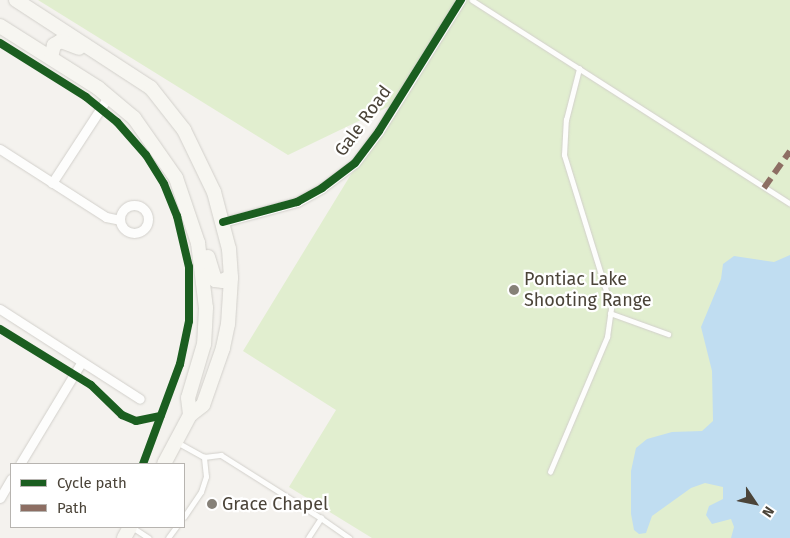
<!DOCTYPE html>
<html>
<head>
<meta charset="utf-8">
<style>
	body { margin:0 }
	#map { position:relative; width:790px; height:538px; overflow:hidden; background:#f4f2ee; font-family:"Fira Sans",sans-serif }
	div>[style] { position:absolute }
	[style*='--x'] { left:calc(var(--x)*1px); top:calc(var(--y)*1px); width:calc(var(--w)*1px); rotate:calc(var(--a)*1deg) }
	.green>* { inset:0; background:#e1eecf }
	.water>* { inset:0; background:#c0ddf1 }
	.roads { filter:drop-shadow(0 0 1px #d2d0cb) drop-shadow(0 0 1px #d2d0cb) }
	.service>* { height:4.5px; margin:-2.25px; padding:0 2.25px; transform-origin:2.25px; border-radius:2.25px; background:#fdfdfc }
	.minor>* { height:9px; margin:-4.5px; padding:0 4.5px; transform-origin:4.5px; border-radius:4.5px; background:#fdfdfc }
	.minor>.ring { margin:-4.5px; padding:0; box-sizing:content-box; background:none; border:9px solid #fdfdfc; border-radius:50% }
	.secondary>* { height:14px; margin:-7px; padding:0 7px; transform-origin:7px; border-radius:7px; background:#f7f6f1 }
	.quiet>* { height:6px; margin-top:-3px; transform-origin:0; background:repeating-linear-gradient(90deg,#8d6e63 0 12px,transparent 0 18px) }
	.cycleway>* { height:8px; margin:-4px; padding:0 4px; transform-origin:4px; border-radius:4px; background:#1b5e20 }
	.dots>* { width:14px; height:14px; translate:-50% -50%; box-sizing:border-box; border:2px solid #fff; border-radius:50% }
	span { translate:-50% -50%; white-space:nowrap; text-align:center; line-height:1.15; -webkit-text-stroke:4.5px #fff; paint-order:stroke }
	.street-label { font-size:18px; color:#4b4439 }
	.poi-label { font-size:18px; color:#4b4439 }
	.left { translate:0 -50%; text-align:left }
	.legend { position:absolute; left:10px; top:463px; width:175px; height:65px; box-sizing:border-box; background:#fff; border:1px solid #b7b4b0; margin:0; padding:6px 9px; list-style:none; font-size:15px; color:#4b4439 }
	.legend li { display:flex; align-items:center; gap:10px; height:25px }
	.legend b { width:25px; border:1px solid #b7b4b0 }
	.north { position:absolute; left:730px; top:478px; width:50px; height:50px; -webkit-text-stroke:4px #fff; paint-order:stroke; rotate:124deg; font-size:14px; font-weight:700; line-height:20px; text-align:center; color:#4b4439 }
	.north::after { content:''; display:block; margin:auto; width:18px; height:22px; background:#4b4439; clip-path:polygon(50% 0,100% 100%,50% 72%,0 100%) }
</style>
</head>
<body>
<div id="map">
	<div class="green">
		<i style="clip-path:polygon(38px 0,790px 0,790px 538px,372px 538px,289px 487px,336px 410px,243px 351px,394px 104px,288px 155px)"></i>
	</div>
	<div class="water">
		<i style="clip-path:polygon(790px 255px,790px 538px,731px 538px,734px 527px,731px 519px,712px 524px,706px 515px,709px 506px,723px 499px,723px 487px,705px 483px,691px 488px,652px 516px,646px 533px,639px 534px,634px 530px,631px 514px,631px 471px,636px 448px,647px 439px,672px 432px,702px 431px,713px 421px,712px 371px,701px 327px,721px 279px,723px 264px,734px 256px,774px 262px)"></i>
	</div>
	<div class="roads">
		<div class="service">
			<i style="--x:472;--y:0;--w:377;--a:32.6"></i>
			<i style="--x:610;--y:313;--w:62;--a:19.9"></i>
			<i style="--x:177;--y:442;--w:31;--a:29"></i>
			<i style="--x:204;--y:457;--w:17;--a:-7"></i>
			<i style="--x:221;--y:455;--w:118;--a:32.2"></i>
			<i style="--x:550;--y:472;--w:147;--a:-67.1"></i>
			<i style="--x:607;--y:337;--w:30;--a:-82"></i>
			<i style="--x:611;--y:307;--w:159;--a:-107.2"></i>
			<i style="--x:564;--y:155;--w:35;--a:-87"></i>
			<i style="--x:566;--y:120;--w:53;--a:-75.7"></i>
			<i style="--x:184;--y:517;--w:30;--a:-56"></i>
			<i style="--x:201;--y:492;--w:16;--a:-72"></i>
			<i style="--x:206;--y:477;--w:20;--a:-96"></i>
			<i style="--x:132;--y:527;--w:20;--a:33"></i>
			<i style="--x:168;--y:538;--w:14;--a:-54"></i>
			<i style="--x:308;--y:538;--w:24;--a:-57"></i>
			<i style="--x:321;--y:518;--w:35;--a:35"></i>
		</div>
		<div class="minor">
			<i style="--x:0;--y:149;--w:126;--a:32.7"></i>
			<i style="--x:106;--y:217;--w:14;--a:12"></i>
			<i style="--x:52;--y:183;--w:103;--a:-56.9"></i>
			<i class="ring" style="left:120px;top:205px;width:19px;height:19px"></i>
			<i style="--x:223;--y:222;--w:77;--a:-15.1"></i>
			<i style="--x:297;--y:202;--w:29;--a:-29"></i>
			<i style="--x:322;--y:188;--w:41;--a:-37.1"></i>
			<i style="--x:355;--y:163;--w:40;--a:-53"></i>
			<i style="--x:379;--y:131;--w:155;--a:-58"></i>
			<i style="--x:0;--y:309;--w:166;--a:32.7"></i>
			<i style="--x:20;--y:464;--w:118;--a:-58.9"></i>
			<i style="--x:0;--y:498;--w:22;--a:-60"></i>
		</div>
		<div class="secondary">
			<i style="--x:16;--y:0;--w:161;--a:33.1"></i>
			<i style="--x:151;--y:88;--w:53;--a:51.8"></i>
			<i style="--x:184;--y:130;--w:69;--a:64.2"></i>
			<i style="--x:214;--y:192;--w:59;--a:75.3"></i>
			<i style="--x:229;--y:249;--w:29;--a:86"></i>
			<i style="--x:231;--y:278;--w:46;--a:93.7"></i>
			<i style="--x:228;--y:324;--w:25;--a:102"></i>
			<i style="--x:223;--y:348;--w:60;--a:109.3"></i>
			<i style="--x:203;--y:405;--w:16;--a:142"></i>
			<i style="--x:190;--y:415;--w:55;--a:118"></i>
			<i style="--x:0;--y:26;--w:116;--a:32.3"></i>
			<i style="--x:98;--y:88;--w:47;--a:39.8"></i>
			<i style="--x:134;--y:118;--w:73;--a:55"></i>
			<i style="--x:176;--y:178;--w:69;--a:71.3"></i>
			<i style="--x:198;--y:243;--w:65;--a:83"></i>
			<i style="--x:206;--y:308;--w:36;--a:93"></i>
			<i style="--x:204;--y:344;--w:56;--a:106.5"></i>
			<i style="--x:188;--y:398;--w:17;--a:83"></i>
			<i style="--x:51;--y:57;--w:12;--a:-76"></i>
			<i style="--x:54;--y:45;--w:8;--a:-30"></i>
			<i style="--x:61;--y:41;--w:19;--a:21"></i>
			<i style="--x:208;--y:257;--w:24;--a:73"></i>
			<i style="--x:215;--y:280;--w:8;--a:7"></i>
			<i style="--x:223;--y:281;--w:9;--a:-32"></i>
			<i style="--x:124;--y:538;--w:13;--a:-61"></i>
		</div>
	</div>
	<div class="quiet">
		<i style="--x:764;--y:188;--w:45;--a:-54.9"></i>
	</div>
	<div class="cycleway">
		<i style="--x:0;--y:43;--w:102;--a:32.1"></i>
		<i style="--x:86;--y:97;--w:40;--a:39"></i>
		<i style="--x:117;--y:122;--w:44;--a:48.7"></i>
		<i style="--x:146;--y:155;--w:34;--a:58"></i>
		<i style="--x:164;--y:184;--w:35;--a:68"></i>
		<i style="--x:177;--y:216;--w:52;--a:76.8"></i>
		<i style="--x:189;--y:267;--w:54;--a:90"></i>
		<i style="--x:189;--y:321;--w:44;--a:101.8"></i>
		<i style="--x:180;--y:364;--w:107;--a:110.3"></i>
		<i style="--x:223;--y:222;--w:77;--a:-15.1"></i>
		<i style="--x:297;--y:202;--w:29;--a:-29"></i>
		<i style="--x:322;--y:188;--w:41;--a:-37.1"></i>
		<i style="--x:355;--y:163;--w:40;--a:-53"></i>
		<i style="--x:379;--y:131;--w:155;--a:-58"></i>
		<i style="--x:0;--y:329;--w:107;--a:31.6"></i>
		<i style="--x:91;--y:385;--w:43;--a:44.1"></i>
		<i style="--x:122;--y:415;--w:15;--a:23"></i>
		<i style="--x:136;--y:421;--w:25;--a:-12"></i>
	</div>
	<div class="dots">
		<i style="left:514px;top:290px;background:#868178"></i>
		<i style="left:212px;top:504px;background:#868178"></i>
	</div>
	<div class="street-label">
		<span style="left:363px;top:121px;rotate:-54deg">Gale Road</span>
	</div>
	<div class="poi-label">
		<span class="left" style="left:524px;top:290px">Pontiac Lake<br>Shooting Range</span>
		<span class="left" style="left:222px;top:504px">Grace Chapel</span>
	</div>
	<ul class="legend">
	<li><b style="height:6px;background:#1b5e20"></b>Cycle path</li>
	<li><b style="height:6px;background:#8d6e63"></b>Path</li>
	</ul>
	<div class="north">N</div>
</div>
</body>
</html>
